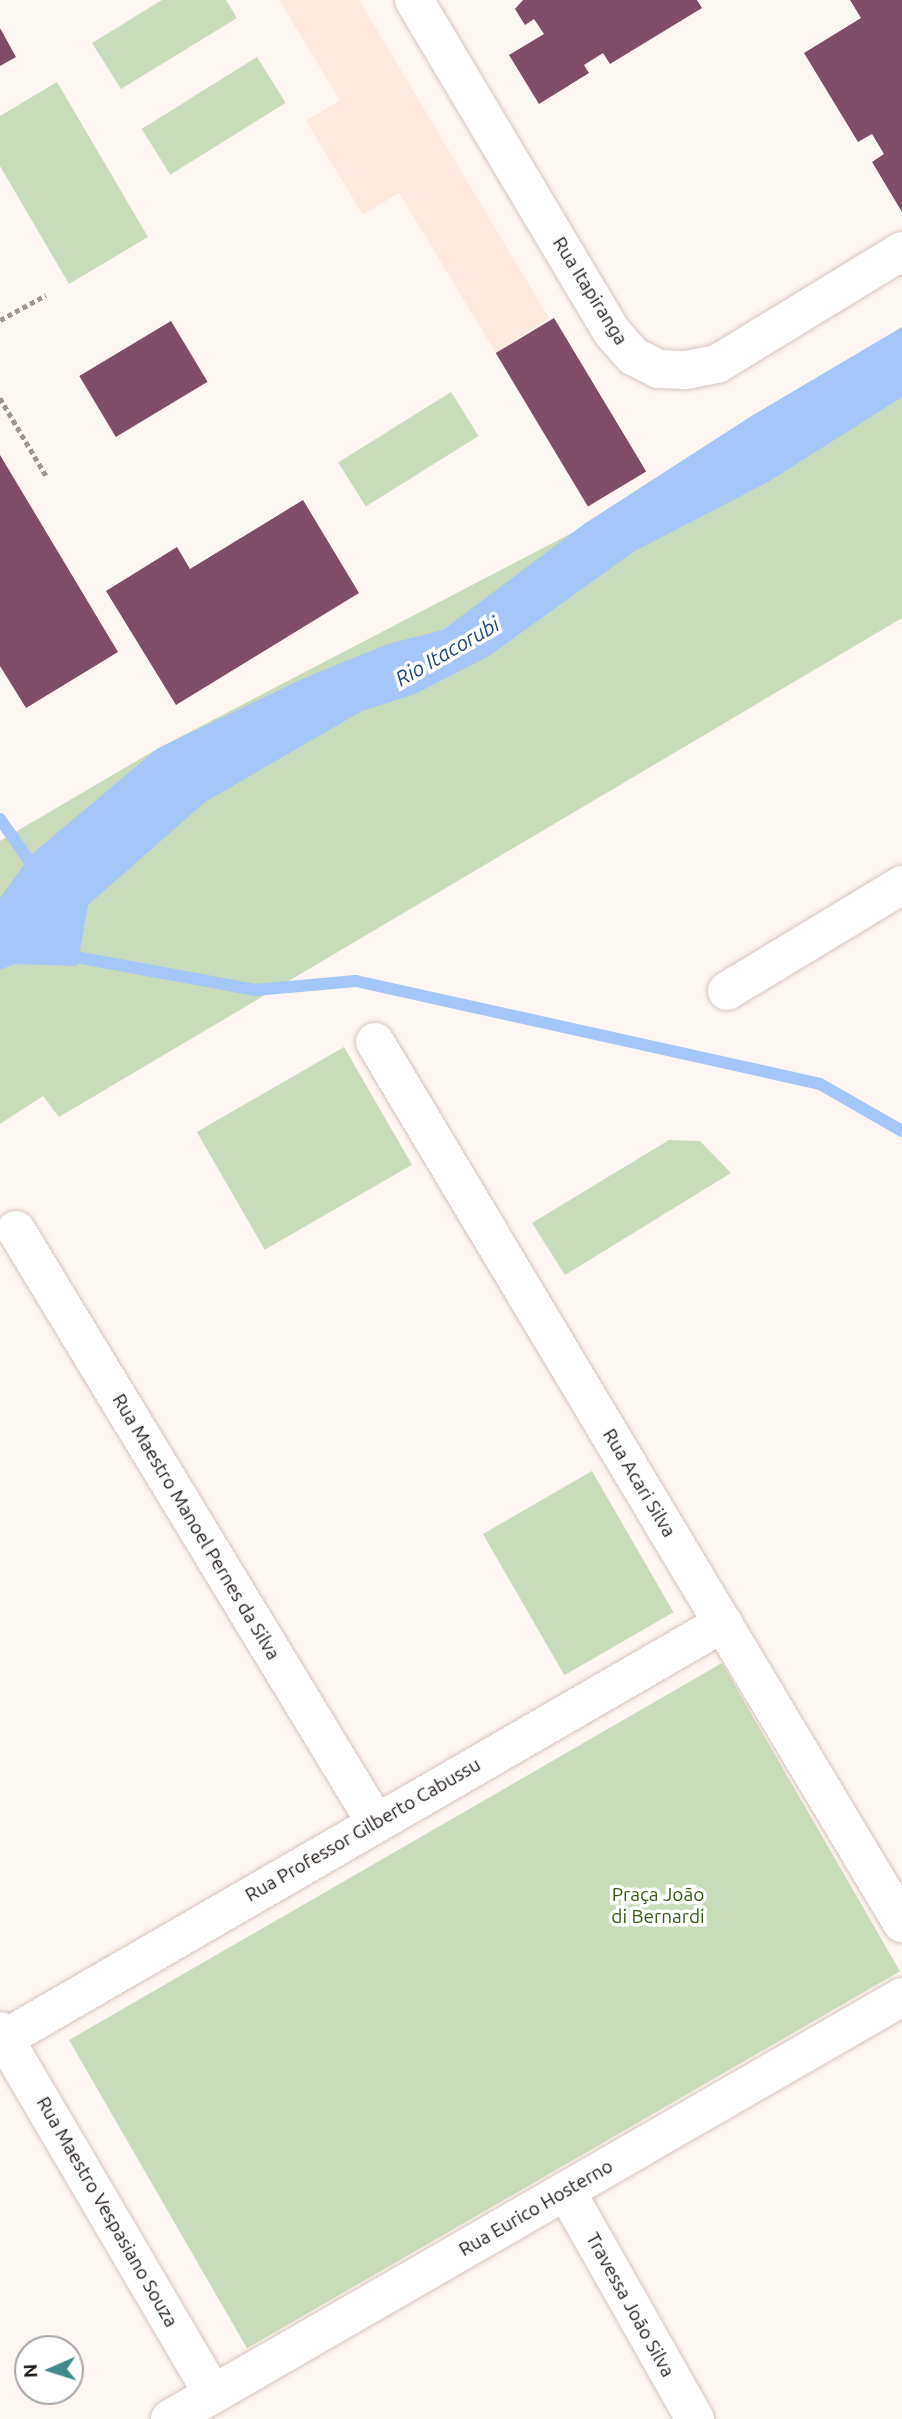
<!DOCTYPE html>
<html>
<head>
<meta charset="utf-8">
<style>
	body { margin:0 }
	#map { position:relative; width:902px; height:2419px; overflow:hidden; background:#fef6f3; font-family:Ubuntu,sans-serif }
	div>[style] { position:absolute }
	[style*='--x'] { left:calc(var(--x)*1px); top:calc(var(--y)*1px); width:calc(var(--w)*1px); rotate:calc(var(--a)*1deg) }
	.built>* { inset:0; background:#fee9df }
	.green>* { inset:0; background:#c8dbba; transform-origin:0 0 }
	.water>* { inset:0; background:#a4c6f8 }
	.stream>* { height:12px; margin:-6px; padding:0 6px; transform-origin:6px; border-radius:6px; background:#a4c6f8 }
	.building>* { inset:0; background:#804c67; transform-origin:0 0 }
	.path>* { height:4.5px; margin-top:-2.25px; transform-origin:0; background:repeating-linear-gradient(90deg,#9c9592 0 5px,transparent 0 8.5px) }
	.roads { filter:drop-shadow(0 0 2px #d6c4bc) drop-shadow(0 0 2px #d6c4bc) }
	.street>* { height:38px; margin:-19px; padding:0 19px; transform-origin:19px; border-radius:19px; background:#fff }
	.secondary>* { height:38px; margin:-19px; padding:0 19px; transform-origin:19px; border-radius:19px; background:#fff }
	span { translate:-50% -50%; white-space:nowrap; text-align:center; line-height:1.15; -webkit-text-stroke:7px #fff; paint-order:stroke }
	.street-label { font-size:19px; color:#201a17 }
	.park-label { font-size:19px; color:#365b0f }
	.water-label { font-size:21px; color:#1f4883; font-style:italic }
	.north { position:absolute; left:14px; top:2335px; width:70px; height:70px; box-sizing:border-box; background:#fff; border:2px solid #a6a3a2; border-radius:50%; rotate:267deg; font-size:19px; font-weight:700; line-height:28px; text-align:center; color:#201a17 }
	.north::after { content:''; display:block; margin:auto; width:24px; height:32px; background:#428a8a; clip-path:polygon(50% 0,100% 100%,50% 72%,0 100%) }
</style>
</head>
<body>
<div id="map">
	<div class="built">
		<i style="clip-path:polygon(279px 0,359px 0,549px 318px,496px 353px,399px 193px,363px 215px,306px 121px,340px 100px)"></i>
	</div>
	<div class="green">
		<i style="clip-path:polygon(162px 0,226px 0,237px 18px,121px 89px,92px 43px)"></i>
		<i style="left:257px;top:57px;width:54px;height:136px;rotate:58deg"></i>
		<i style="clip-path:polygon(57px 82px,148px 237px,69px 284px,0 166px,0 116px)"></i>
		<i style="clip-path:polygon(902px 335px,902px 618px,59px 1117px,43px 1096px,0 1124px,0 841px,157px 749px,643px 496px)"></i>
		<i style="left:451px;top:392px;width:52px;height:133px;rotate:58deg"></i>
		<i style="left:344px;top:1047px;width:136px;height:170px;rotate:60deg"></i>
		<i style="clip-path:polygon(669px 1140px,700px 1141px,731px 1173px,565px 1275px,532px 1223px)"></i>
		<i style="left:592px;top:1471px;width:163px;height:126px;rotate:60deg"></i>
		<i style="left:722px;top:1663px;width:356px;height:754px;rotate:60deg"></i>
	</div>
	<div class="water">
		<i style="clip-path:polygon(902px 327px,902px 397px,768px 482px,633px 552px,489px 656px,415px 694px,362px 711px,205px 802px,88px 905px,77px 966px,14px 964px,0 970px,0 898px,32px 854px,157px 749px,302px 679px,388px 644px,443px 630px,584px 524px,753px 415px)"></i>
	</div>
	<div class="stream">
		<i style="--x:0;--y:819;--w:66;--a:54.9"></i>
		<i style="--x:65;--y:955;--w:193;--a:10.4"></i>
		<i style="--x:255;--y:990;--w:101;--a:-5.1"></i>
		<i style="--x:356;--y:981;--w:475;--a:12.5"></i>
		<i style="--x:820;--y:1084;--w:95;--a:29.8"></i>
	</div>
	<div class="building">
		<i style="clip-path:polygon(523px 0,697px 0,702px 8px,610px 64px,603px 53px,584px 65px,589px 73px,539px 104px,509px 55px,544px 34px,534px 19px,525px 25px,515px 9px)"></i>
		<i style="clip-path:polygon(850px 0,902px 0,902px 212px,872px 162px,884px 154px,872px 134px,858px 142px,804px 53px,861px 18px)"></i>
		<i style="clip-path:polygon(0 28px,16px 57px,0 66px)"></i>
		<i style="left:554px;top:318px;width:179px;height:68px;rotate:59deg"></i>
		<i style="left:171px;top:321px;width:71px;height:107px;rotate:59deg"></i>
		<i style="clip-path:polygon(0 455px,118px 652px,26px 708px,0 666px)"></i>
		<i style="clip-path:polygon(303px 500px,359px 593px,176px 705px,106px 591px,177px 547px,190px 569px)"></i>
	</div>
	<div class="path">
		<i style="--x:0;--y:320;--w:52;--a:-28.5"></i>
		<i style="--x:0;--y:398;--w:92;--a:59.3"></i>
	</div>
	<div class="roads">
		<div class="street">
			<i style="--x:414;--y:0;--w:387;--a:59.2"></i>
			<i style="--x:612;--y:332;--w:32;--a:49"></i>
			<i style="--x:633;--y:356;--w:28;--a:27"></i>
			<i style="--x:658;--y:369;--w:28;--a:2"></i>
			<i style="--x:686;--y:370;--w:32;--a:-11"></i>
			<i style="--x:717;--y:364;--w:217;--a:-31.4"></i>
			<i style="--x:727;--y:991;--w:205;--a:-31.2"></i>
			<i style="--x:375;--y:1042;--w:1027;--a:59.11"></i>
			<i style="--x:16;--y:1230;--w:694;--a:58.74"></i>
			<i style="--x:0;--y:2031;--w:421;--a:59.6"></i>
			<i style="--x:4;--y:2039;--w:831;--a:-30.05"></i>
			<i style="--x:566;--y:2191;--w:262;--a:60.5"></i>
		</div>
		<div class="secondary">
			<i style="--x:170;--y:2419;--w:845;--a:-29.96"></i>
		</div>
	</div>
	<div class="street-label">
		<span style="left:590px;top:291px;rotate:58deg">Rua Itapiranga</span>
		<span style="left:639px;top:1483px;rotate:59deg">Rua Acari Silva</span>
		<span style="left:196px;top:1527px;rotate:59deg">Rua Maestro Manoel Pernes da Silva</span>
		<span style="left:363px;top:1830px;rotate:-30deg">Rua Professor Gilberto Cabussu</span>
		<span style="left:536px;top:2208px;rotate:-30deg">Rua Eurico Hosterno</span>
		<span style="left:107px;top:2212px;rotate:60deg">Rua Maestro Vespasiano Souza</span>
		<span style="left:630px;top:2305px;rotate:61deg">Travessa João Silva</span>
	</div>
	<div class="park-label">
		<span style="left:658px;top:1906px">Praça João<br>di Bernardi</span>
	</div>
	<div class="water-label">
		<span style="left:447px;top:651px;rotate:-30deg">Rio Itacorubi</span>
	</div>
	<div class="north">N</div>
</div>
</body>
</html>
